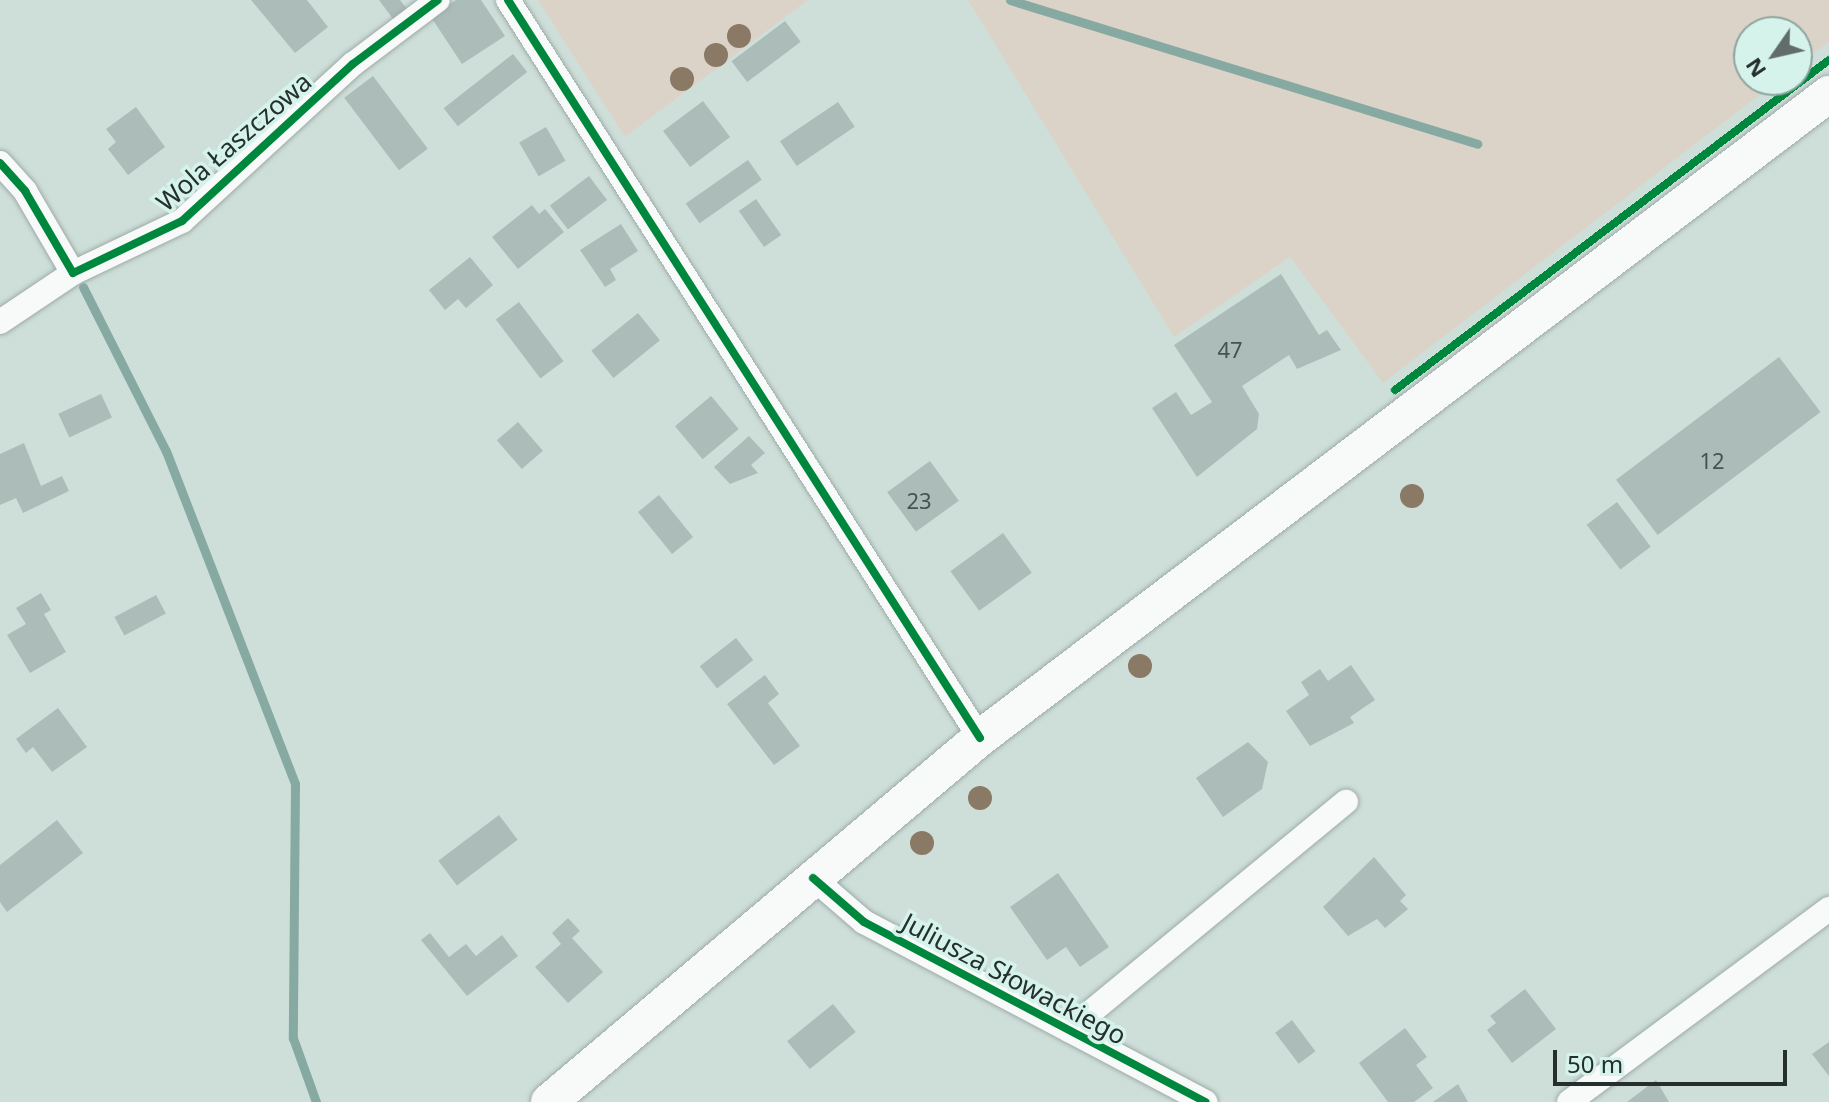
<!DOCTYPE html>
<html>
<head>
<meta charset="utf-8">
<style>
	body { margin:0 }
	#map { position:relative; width:1829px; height:1102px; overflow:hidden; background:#cedfda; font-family:"Noto Sans",sans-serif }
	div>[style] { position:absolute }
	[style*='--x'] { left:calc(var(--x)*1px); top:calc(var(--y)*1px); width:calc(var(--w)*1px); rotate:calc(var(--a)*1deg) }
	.green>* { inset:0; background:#dbd3c8 }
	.stream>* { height:9px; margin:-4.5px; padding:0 4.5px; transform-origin:4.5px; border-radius:4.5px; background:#86a9a1 }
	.building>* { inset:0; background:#acbcb8; transform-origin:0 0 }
	.roads { filter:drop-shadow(0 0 2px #9eaba7) drop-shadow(0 0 2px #9eaba7) }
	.street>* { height:24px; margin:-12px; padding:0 12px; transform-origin:12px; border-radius:12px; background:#f8faf9 }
	.secondary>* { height:36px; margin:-18px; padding:0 18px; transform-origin:18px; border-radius:18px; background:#f8faf9 }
	.cycleway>* { height:8px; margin:-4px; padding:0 4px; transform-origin:4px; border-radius:4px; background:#00873e }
	.trees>* { width:24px; height:24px; margin:-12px; border-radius:50%; background:#8a7964 }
	span { translate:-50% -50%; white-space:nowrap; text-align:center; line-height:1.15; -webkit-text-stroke:7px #d5f3eb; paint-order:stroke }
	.number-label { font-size:22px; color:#475350 }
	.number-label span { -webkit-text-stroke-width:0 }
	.street-label { font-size:26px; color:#25302e }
	.north { position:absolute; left:1733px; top:16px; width:80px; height:80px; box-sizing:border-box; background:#d5f3eb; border:2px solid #8fa59f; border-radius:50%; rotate:236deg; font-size:22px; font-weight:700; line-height:32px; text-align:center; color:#25302e }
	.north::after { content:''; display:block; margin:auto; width:28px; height:36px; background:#606d6a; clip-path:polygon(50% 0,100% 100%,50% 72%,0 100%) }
	.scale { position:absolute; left:1553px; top:1050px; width:234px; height:36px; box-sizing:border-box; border:4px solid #25302e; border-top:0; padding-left:10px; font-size:24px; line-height:28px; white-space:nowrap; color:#25302e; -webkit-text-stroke:6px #d5f3eb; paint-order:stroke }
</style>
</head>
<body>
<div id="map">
	<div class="green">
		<i style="clip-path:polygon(538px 0,808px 0,625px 137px)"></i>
		<i style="clip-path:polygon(968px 0,1829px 0,1829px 42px,1797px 66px,1797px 32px,1749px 32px,1749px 80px,1779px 80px,1383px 383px,1290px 257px,1174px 337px)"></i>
	</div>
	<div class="stream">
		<i style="--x:1010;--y:0;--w:489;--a:17.1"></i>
		<i style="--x:83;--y:287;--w:184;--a:63.2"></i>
		<i style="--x:166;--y:451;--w:357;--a:68.8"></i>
		<i style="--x:295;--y:784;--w:254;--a:90.5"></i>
		<i style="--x:293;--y:1038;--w:68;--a:70.2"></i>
	</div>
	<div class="building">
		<i style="clip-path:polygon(251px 0,307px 0,328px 27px,295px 53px)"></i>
		<i style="clip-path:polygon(379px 0,400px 0,410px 13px,396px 23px)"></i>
		<i style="clip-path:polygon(456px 0,481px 0,505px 36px,462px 64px,431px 17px)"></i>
		<i style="left:785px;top:21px;width:26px;height:67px;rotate:53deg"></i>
		<i style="left:513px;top:54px;width:23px;height:88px;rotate:52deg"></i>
		<i style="left:373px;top:76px;width:91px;height:36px;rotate:53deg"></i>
		<i style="left:703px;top:101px;width:45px;height:50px;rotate:53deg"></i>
		<i style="left:838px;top:102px;width:30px;height:70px;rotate:56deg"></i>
		<i style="clip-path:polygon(136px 107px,165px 147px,128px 175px,108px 149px,116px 142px,106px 129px)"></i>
		<i style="left:546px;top:127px;width:39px;height:31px;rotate:60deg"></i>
		<i style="left:748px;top:160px;width:24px;height:76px;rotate:55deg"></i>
		<i style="left:589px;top:176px;width:30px;height:49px;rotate:53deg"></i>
		<i style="left:756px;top:199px;width:44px;height:21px;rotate:55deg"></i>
		<i style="clip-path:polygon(532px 205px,539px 214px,545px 209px,564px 232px,518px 269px,492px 237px)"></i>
		<i style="clip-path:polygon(621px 224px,638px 251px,610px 269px,616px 280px,605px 287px,580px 250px)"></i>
		<i style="clip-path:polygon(470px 257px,493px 285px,466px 308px,458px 299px,445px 310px,429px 290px)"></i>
		<i style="clip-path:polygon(1281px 274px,1319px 335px,1327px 330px,1341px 350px,1297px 369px,1289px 355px,1242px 386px,1259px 414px,1257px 429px,1197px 477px,1152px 408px,1176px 392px,1191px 415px,1212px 402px,1174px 345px)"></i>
		<i style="left:519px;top:302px;width:74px;height:29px;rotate:53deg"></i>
		<i style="left:638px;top:313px;width:35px;height:60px;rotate:51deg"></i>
		<i style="left:1779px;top:357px;width:69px;height:204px;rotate:53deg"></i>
		<i style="left:101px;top:394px;width:26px;height:47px;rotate:65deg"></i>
		<i style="left:711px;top:396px;width:43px;height:47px;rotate:50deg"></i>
		<i style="left:518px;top:422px;width:38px;height:28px;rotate:49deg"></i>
		<i style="clip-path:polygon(749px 436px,765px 453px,751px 465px,758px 473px,730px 484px,714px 467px)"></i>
		<i style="clip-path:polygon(24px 443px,41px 486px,62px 476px,69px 491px,23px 513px,16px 498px,0 505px,0 454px)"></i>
		<i style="left:930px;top:461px;width:49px;height:53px;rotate:54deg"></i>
		<i style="left:659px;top:495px;width:54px;height:27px;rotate:51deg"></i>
		<i style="left:1617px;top:502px;width:56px;height:38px;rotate:53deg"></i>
		<i style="left:1003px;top:533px;width:49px;height:65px;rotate:54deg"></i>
		<i style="clip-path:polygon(41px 593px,51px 610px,44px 614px,66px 652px,30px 673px,7px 635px,26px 624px,16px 608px)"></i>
		<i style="left:156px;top:595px;width:21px;height:47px;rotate:62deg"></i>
		<i style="left:736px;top:638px;width:28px;height:46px;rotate:52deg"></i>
		<i style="clip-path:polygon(1351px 665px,1375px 700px,1350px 717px,1354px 723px,1310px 746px,1286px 711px,1309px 695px,1301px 682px,1320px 669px,1328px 681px)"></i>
		<i style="clip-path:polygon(765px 675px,779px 694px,768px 703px,800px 746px,774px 765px,727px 704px)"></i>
		<i style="clip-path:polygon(58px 708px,87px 747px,52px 772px,33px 747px,26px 753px,16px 739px)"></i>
		<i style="clip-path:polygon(1248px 742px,1268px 762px,1262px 789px,1223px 817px,1196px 778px)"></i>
		<i style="left:499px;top:815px;width:31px;height:76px;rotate:53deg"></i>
		<i style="clip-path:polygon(57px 820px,83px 853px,7px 912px,0 902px,0 865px)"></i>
		<i style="clip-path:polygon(1374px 857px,1406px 895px,1400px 901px,1408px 909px,1385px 928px,1377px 919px,1348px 936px,1323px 907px)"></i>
		<i style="clip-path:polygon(1058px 873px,1109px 947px,1080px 967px,1066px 947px,1047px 960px,1010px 907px)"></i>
		<i style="clip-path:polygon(568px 918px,580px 931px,572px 938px,603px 972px,568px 1003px,535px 967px,561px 944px,552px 933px)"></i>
		<i style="clip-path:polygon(430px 933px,449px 957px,466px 944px,476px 956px,502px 935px,518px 956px,467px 996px,421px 940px)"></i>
		<i style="clip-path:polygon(1525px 989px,1556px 1029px,1512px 1063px,1487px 1030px,1496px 1023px,1490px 1016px)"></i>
		<i style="left:833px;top:1004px;width:36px;height:59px;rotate:51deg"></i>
		<i style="left:1292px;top:1020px;width:39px;height:21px;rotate:53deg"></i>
		<i style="clip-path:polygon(1405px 1028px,1427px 1057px,1416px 1065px,1433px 1088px,1414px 1102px,1388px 1102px,1359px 1063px)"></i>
		<i style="clip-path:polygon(1829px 1042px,1829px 1076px,1812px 1054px)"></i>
		<i style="clip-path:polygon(1656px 1080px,1669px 1102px,1627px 1102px)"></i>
		<i style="clip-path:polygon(1458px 1084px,1468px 1102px,1433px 1102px)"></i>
	</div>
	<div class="roads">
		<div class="street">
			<i style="--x:508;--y:0;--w:876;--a:57.4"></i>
			<i style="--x:0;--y:163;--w:38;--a:48"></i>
			<i style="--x:25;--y:191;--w:95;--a:59.7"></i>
			<i style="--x:73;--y:273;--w:121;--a:-25.5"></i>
			<i style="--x:182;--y:221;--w:232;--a:-42.6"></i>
			<i style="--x:353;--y:64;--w:106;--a:-37"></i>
			<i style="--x:0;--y:322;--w:88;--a:-33.9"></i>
			<i style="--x:813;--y:878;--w:67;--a:40.8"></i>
			<i style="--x:864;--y:922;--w:386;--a:27.8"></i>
			<i style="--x:1069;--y:1030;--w:359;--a:-39.5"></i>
			<i style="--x:1569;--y:1102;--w:324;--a:-36.6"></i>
		</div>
		<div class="secondary">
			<i style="--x:549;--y:1102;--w:564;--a:-40.18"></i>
			<i style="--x:980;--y:738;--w:1066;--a:-37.18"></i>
		</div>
	</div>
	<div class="cycleway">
		<i style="--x:508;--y:0;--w:876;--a:57.4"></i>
		<i style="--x:0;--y:163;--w:38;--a:48"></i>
		<i style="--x:25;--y:191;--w:95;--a:59.7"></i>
		<i style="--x:73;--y:273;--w:121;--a:-25.5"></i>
		<i style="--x:182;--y:221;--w:232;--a:-42.6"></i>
		<i style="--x:353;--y:64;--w:106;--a:-37"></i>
		<i style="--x:1395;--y:390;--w:545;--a:-37.25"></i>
		<i style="--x:813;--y:878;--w:67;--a:40.8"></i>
		<i style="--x:864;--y:922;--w:386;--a:27.8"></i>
	</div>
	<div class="trees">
		<i style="left:739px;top:36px"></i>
		<i style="left:716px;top:55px"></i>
		<i style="left:682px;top:79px"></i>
		<i style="left:1412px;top:496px"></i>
		<i style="left:1140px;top:666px"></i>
		<i style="left:980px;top:798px"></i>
		<i style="left:922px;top:843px"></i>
	</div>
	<div class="number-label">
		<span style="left:1230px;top:350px">47</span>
		<span style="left:1712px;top:461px">12</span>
		<span style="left:919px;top:501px">23</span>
	</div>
	<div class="street-label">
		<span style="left:234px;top:142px;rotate:-41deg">Wola Łaszczowa</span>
		<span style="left:1014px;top:979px;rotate:28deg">Juliusza Słowackiego</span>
	</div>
	<div class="north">N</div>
	<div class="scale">50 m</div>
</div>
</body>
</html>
